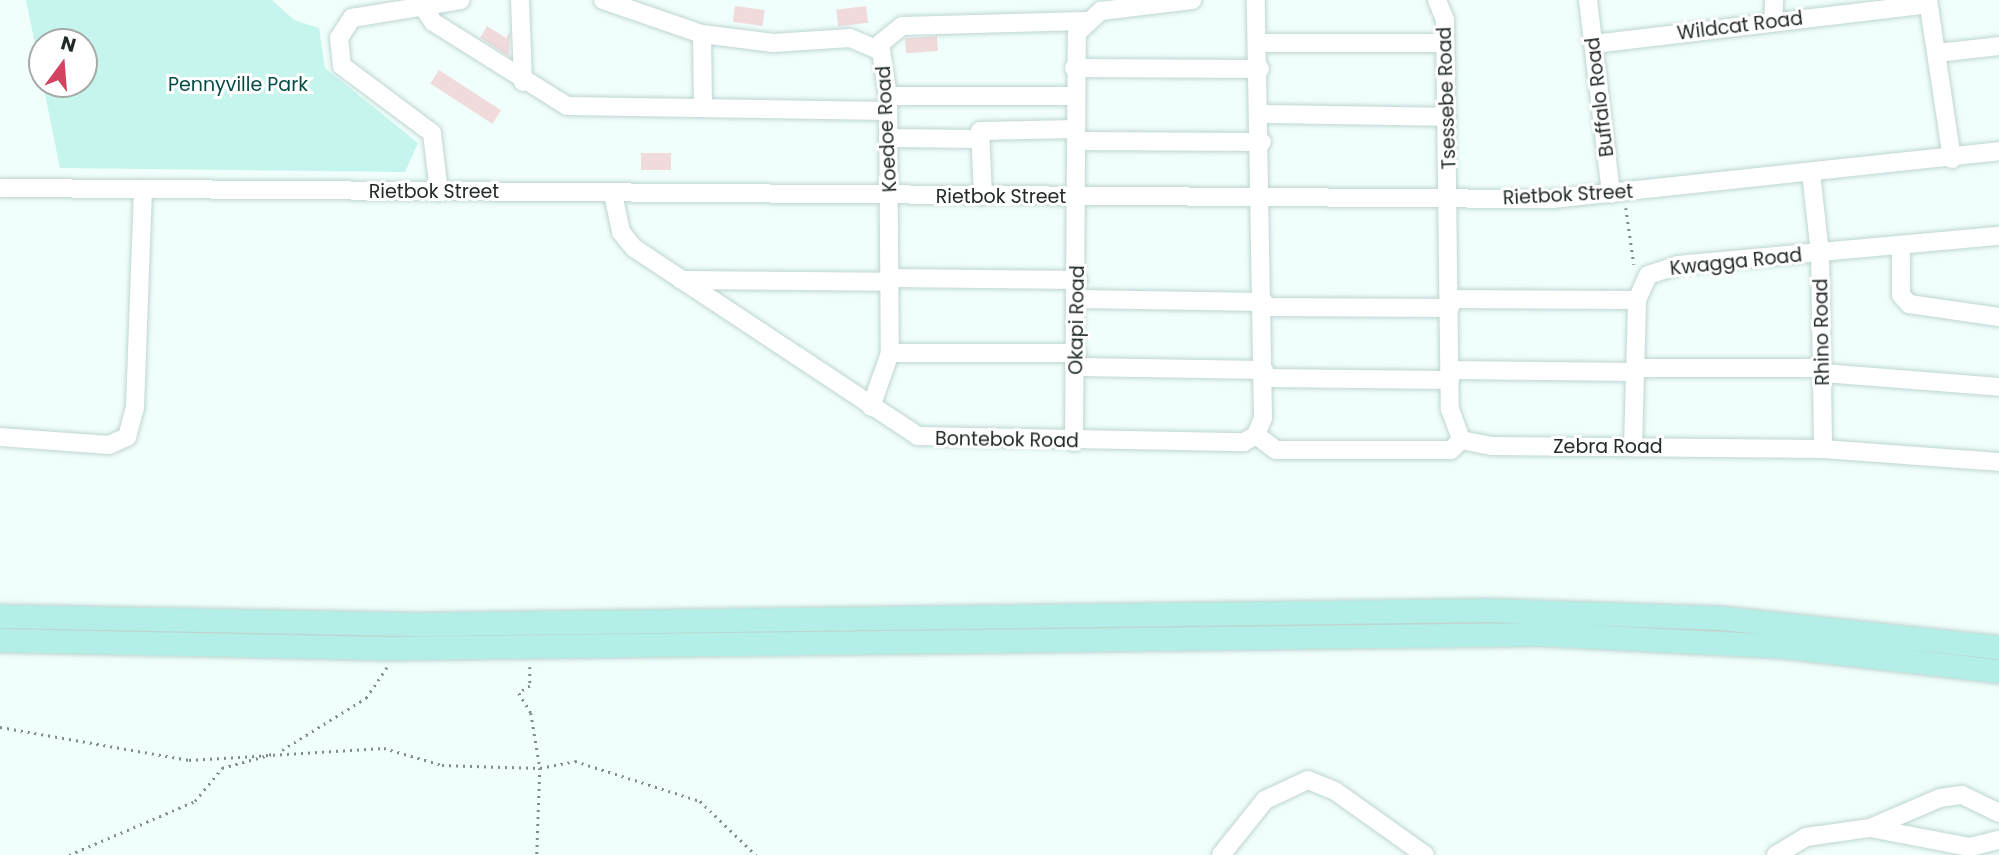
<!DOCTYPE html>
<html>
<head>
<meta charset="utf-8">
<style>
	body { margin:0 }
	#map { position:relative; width:1999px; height:855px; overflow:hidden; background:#f0fefc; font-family:Poppins,sans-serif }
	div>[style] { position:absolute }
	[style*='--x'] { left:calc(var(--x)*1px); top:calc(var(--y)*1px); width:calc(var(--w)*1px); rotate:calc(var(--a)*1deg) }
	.green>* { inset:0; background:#c6f5ed }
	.building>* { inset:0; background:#f0dadc; transform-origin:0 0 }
	.path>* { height:2.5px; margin-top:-1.25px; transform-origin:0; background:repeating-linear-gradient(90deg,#818d8b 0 2px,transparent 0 7px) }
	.roads { filter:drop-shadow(0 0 2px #bed5d1) drop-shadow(0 0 2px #bed5d1) }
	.minor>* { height:18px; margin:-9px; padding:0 9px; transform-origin:9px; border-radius:9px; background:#fff }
	.major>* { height:23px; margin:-11.5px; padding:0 11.5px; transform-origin:11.5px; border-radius:11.5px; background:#b3efe6 }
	span { translate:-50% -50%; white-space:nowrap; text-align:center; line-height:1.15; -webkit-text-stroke:6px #fff; paint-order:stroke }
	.street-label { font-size:19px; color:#212a28 }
	.park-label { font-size:19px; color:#054c45 }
	.north { position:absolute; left:28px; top:28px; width:70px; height:70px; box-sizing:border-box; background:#fff; border:2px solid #a6aaa9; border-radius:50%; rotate:16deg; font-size:19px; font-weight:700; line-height:28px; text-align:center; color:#212a28 }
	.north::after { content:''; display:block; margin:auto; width:24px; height:32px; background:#d3425e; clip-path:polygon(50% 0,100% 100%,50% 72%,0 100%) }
</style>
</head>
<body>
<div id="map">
	<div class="green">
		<i style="clip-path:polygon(26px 0,272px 0,294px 20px,319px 28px,325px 68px,418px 143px,405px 172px,60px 168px,43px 84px,84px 84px,84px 42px,42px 42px,42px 78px)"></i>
	</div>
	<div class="building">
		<i style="left:735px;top:6px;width:30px;height:16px;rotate:8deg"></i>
		<i style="left:866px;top:6px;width:17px;height:30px;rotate:83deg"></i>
		<i style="clip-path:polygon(487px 26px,506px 38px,510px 32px,509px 56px,480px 38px)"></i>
		<i style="left:937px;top:36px;width:15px;height:32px;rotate:86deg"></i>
		<i style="left:439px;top:70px;width:74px;height:16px;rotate:33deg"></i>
		<i style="left:641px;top:153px;width:30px;height:17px"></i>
	</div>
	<div class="path">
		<i style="--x:1626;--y:208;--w:57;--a:81.9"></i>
		<i style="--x:530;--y:667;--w:19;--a:90"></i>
		<i style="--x:530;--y:686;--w:13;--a:148"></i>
		<i style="--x:519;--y:693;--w:23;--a:59"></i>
		<i style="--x:531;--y:713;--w:56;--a:80.7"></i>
		<i style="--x:540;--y:768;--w:87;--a:92"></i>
		<i style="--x:0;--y:727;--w:192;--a:9.9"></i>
		<i style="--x:189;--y:760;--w:195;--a:-3.5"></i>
		<i style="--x:384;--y:748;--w:60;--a:16.3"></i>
		<i style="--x:442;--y:765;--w:98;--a:1.8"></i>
		<i style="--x:540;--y:768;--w:36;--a:-11"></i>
		<i style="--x:575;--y:761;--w:131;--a:17.7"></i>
		<i style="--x:700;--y:801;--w:78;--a:44"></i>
		<i style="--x:282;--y:750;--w:99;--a:-31.8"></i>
		<i style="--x:366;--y:698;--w:37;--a:-56"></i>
		<i style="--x:69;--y:855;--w:137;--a:-23.2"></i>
		<i style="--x:195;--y:801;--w:43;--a:-50.7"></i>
		<i style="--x:222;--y:768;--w:52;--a:-15.6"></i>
	</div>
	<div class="roads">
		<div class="minor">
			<i style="--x:520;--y:0;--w:82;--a:87.9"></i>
			<i style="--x:603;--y:0;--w:105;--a:19"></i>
			<i style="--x:702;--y:34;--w:72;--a:7.2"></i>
			<i style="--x:773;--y:43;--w:77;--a:-3.7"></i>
			<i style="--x:850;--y:38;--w:34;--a:23"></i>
			<i style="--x:881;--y:51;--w:46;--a:81.2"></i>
			<i style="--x:888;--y:96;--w:257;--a:89.6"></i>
			<i style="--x:890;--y:353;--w:57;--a:109.4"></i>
			<i style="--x:1437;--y:0;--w:22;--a:68"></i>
			<i style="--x:1445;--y:20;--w:389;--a:89.3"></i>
			<i style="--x:1450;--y:409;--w:33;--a:70"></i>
			<i style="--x:1461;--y:440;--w:32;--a:11"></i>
			<i style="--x:1492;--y:446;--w:331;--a:0.5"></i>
			<i style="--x:1823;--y:449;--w:176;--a:4.2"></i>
			<i style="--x:1588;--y:0;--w:195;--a:83.2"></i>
			<i style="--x:1928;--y:0;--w:161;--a:81.4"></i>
			<i style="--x:421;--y:4;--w:22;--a:56"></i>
			<i style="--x:433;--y:22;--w:158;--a:32.1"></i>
			<i style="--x:567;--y:106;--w:321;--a:0.9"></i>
			<i style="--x:1773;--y:22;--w:22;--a:-87"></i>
			<i style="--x:702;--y:34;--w:74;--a:89.2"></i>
			<i style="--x:1260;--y:43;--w:185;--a:0"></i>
			<i style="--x:1594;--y:44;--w:336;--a:-6.8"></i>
			<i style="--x:876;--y:47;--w:33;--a:-39"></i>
			<i style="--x:902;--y:26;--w:183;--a:-1.6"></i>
			<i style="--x:1937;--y:53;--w:62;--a:-6.4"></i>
			<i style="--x:1074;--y:68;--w:186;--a:0.3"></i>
			<i style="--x:888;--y:96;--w:186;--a:0"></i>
			<i style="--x:1262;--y:114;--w:185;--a:0.9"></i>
			<i style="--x:888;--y:138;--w:93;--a:0.6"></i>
			<i style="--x:1076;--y:141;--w:186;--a:0.3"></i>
			<i style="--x:1811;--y:173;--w:81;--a:83.6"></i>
			<i style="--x:1820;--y:253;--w:196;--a:89.1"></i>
			<i style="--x:0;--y:188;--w:1552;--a:0.41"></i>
			<i style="--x:1552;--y:199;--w:450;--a:-6.1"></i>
			<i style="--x:439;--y:192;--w:59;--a:-96.8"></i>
			<i style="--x:432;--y:133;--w:112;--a:-143.3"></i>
			<i style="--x:342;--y:66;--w:28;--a:-96"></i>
			<i style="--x:339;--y:38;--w:24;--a:-57"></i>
			<i style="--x:352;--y:18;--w:110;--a:-9.4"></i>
			<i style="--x:613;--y:194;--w:39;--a:78"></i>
			<i style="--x:621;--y:232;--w:21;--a:51"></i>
			<i style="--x:634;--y:248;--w:341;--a:33.5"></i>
			<i style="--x:918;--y:436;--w:326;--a:1.1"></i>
			<i style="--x:1244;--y:442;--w:14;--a:-30"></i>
			<i style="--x:1256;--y:435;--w:18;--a:-68"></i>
			<i style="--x:1263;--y:418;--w:418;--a:-91"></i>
			<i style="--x:983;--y:196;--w:65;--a:-92.6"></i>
			<i style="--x:980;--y:131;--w:96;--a:-1.2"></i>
			<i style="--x:1901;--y:245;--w:50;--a:90"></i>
			<i style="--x:1901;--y:295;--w:12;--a:48"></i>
			<i style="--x:1909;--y:304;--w:91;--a:8.2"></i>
			<i style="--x:891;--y:278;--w:187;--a:0.6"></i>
			<i style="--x:681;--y:280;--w:210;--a:0.5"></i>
			<i style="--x:1077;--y:299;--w:187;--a:0.9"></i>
			<i style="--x:1450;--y:299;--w:187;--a:0.3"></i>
			<i style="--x:1264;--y:307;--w:186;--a:0.3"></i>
			<i style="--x:890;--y:353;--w:187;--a:0"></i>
			<i style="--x:1077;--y:367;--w:187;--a:0.9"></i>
			<i style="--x:1635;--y:368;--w:188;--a:0"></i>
			<i style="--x:1450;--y:370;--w:185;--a:0.6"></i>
			<i style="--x:1823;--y:373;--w:177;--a:4.5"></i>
			<i style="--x:1264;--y:378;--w:186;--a:0.6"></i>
			<i style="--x:1256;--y:435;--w:25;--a:37"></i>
			<i style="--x:1276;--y:450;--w:175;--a:0"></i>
			<i style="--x:1451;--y:450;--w:14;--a:-45"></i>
			<i style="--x:0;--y:437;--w:109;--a:4.2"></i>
			<i style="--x:109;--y:445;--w:20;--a:-24"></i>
			<i style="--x:127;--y:437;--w:31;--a:-75"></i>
			<i style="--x:135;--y:407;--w:218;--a:-87.9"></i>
			<i style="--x:1074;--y:442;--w:409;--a:-89.6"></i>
			<i style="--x:1077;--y:33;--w:33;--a:-43"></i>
			<i style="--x:1101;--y:11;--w:92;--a:-6.9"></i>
			<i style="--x:1633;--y:447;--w:147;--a:-88.4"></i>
			<i style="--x:1637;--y:300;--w:27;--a:-66"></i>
			<i style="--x:1648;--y:275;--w:32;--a:-18"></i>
			<i style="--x:1678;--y:265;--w:322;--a:-5.2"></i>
			<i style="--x:1870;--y:828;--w:102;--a:10.8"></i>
			<i style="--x:1970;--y:847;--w:30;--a:-14"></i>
			<i style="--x:1221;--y:855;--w:70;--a:-51.3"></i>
			<i style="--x:1265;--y:800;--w:47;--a:-24.9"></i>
			<i style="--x:1308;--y:780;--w:29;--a:22"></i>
			<i style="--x:1335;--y:791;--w:110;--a:35.4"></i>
			<i style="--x:1776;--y:855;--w:35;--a:-31"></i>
			<i style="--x:1806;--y:837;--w:65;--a:-8"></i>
			<i style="--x:1870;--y:828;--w:76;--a:-23.2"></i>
			<i style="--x:1940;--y:798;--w:22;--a:-8"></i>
			<i style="--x:1962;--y:795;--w:41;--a:25.9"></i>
		</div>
		<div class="major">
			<i style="--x:0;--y:616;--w:424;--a:1.1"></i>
			<i style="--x:424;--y:624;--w:1063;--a:-0.75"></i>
			<i style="--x:1487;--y:610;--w:235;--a:1.9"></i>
			<i style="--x:1722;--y:618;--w:279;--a:6"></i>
			<i style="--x:0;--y:640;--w:394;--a:1.2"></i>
			<i style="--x:394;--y:648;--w:1146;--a:-0.7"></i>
			<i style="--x:1540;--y:634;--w:239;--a:2.9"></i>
			<i style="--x:1779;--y:646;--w:221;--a:6.5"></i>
		</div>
	</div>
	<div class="street-label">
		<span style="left:1740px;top:26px;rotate:-7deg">Wildcat Road</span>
		<span style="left:1600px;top:97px;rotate:-97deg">Buffalo Road</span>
		<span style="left:1447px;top:98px;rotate:-92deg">Tsessebe Road</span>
		<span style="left:887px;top:129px;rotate:-93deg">Koedoe Road</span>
		<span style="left:434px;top:192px">Rietbok Street</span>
		<span style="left:1568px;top:195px;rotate:-3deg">Rietbok Street</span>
		<span style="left:1001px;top:197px">Rietbok Street</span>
		<span style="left:1736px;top:262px;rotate:-6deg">Kwagga Road</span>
		<span style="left:1077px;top:320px;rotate:-89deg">Okapi Road</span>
		<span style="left:1822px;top:332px;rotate:-91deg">Rhino Road</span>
		<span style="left:1007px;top:440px;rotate:1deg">Bontebok Road</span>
		<span style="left:1608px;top:447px">Zebra Road</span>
	</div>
	<div class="park-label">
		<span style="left:238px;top:85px">Pennyville Park</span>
	</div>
	<div class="north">N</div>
</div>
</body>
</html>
